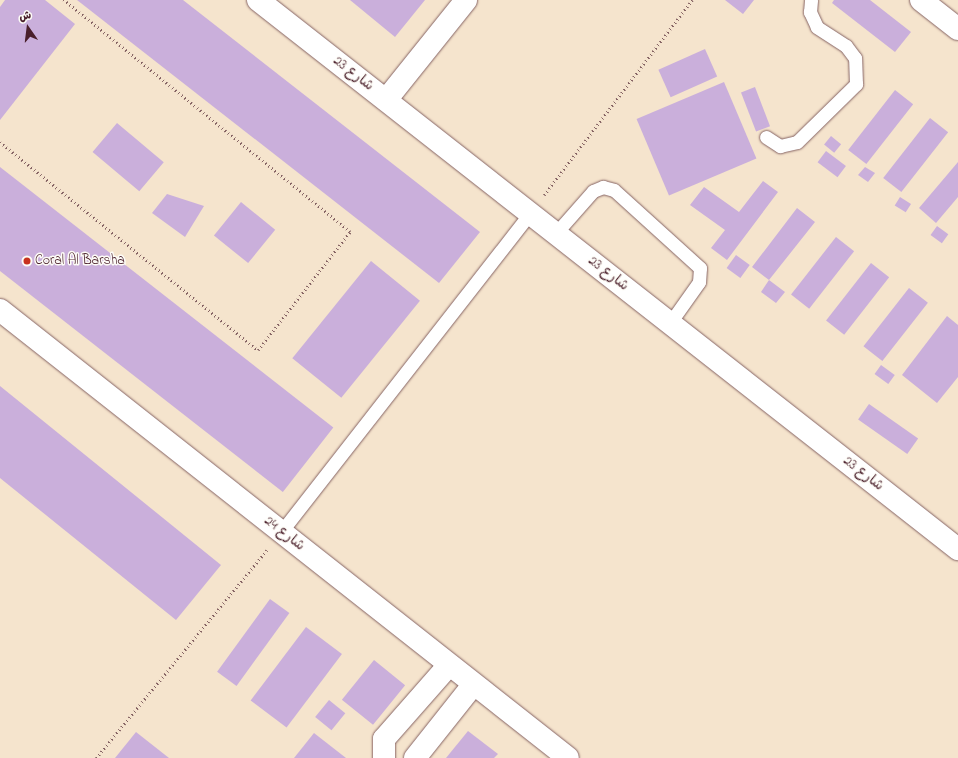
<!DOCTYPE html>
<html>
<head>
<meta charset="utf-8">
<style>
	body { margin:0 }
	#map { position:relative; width:958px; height:758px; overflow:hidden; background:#f5e4cd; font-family:"Indie Flower","Playpen Sans Arabic",sans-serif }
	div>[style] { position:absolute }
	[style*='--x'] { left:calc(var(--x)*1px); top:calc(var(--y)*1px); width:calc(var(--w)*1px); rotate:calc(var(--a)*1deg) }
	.building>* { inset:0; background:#caafdb; transform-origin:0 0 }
	.path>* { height:2.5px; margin-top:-1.25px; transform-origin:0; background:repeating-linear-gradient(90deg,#866464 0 1px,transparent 0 4px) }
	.roads { filter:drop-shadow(0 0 1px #866464) drop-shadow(0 0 1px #866464) }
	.lane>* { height:13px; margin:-6.5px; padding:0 6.5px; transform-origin:6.5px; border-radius:6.5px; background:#fff }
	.street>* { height:22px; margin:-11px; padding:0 11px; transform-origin:11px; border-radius:11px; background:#fff }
	.dots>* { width:11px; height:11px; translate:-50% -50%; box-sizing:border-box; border:2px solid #fdfcf7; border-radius:50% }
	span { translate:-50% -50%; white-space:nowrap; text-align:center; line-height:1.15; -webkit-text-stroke:3px #fdfcf7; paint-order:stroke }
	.street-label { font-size:14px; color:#4a1f2b }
	.poi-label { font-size:14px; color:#4a1f2b }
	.left { translate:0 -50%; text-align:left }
	.north { position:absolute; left:8px; top:8px; width:40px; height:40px; -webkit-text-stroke:3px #fdfcf7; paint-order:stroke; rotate:346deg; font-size:11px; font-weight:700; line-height:16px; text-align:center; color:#4a1f2b }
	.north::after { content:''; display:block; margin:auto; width:14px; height:18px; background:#4a1f2b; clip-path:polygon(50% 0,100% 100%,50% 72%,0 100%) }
</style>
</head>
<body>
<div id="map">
	<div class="building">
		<i style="clip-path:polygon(5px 0,45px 0,75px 24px,0 120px,0 7px)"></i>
		<i style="clip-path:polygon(77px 0,183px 0,480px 232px,439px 283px)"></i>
		<i style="clip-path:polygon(350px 0,425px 0,395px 37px)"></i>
		<i style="clip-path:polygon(725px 0,754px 0,743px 14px)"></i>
		<i style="clip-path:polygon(834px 0,870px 0,911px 32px,895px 52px,832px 3px)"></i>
		<i style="left:705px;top:49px;width:30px;height:51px;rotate:66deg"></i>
		<i style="left:724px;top:82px;width:83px;height:95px;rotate:67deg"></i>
		<i style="left:755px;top:87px;width:42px;height:15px;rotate:69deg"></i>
		<i style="left:895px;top:90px;width:23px;height:76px;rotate:38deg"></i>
		<i style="left:930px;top:118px;width:23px;height:76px;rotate:38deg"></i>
		<i style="left:117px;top:123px;width:61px;height:38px;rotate:40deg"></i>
		<i style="left:831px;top:136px;width:13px;height:11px;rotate:39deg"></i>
		<i style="left:826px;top:151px;width:25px;height:14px;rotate:37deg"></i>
		<i style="clip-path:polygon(958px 162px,958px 197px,936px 223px,919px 208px)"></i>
		<i style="left:0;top:167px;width:423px;height:82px;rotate:38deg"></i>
		<i style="clip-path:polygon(865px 167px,875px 173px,868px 182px,858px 175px)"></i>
		<i style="clip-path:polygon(763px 181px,778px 192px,727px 260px,711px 248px,725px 230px,690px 205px,704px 187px,739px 212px)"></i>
		<i style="clip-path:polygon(167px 194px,204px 206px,185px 237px,152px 213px)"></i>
		<i style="left:900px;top:197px;width:13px;height:10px;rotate:32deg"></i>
		<i style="left:241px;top:202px;width:44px;height:43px;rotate:39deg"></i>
		<i style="clip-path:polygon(797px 208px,815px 222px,769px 280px,785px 292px,776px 303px,761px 292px,769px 280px,752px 267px)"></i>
		<i style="left:937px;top:226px;width:14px;height:11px;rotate:36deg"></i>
		<i style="left:836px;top:237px;width:23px;height:73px;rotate:38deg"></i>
		<i style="left:736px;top:255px;width:17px;height:16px;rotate:36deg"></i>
		<i style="left:371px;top:261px;width:63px;height:125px;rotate:39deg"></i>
		<i style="left:871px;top:263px;width:23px;height:73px;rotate:38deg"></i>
		<i style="left:909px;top:288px;width:24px;height:74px;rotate:38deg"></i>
		<i style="clip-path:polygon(947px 316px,958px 325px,958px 377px,937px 403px,902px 375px)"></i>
		<i style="left:881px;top:365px;width:17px;height:11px;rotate:36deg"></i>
		<i style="clip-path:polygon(0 386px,221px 565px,176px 620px,0 478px)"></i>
		<i style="left:869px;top:404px;width:60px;height:19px;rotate:35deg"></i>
		<i style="left:270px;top:599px;width:24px;height:90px;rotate:36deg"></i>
		<i style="left:306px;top:627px;width:45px;height:92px;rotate:37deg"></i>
		<i style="left:374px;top:660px;width:40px;height:51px;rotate:39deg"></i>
		<i style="left:329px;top:700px;width:21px;height:22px;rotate:39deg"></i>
		<i style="clip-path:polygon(468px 731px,498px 754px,494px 758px,446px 758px)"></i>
		<i style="clip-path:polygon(136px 732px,169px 758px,115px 758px)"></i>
		<i style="clip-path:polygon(314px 733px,346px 758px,294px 758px)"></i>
	</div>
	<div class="path">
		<i style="--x:0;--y:142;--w:331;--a:38.9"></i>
		<i style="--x:258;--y:350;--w:150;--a:-52.1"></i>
		<i style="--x:350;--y:232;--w:369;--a:-141"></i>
		<i style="--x:544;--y:195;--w:245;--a:-52.8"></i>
		<i style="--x:96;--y:758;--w:269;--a:-50.6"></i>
	</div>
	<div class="roads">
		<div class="lane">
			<i style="--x:766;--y:137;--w:17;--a:33"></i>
			<i style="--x:780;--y:146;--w:17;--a:-13"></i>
			<i style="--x:797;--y:142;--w:83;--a:-44.5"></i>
			<i style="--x:856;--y:84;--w:26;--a:-92"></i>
			<i style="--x:855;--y:58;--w:15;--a:-127"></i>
			<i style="--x:846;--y:46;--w:35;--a:-147"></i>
			<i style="--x:817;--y:27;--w:17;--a:-115"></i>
			<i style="--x:810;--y:12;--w:12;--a:-85"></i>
			<i style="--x:556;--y:233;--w:56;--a:-48.6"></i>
			<i style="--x:593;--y:191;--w:11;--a:-22"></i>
			<i style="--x:603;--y:187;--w:11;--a:15"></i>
			<i style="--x:614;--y:190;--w:116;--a:42.2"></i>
			<i style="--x:700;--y:268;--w:14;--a:94"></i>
			<i style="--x:699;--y:282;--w:50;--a:125.3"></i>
			<i style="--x:281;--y:532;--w:405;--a:-52"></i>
		</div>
		<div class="street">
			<i style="--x:258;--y:0;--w:890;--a:38.11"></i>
			<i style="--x:921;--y:0;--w:47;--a:38.1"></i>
			<i style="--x:386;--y:100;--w:128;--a:-51.3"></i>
			<i style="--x:0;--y:310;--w:723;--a:38.26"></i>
			<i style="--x:384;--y:758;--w:19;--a:-90"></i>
			<i style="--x:384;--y:739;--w:98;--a:-48.7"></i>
			<i style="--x:415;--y:758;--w:93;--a:-51.5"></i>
		</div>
	</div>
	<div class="dots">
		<i style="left:27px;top:261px;background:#c8321e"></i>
	</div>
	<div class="street-label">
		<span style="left:353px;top:74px;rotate:38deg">شارع 23</span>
		<span style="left:608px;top:274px;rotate:38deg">شارع 23</span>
		<span style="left:863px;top:474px;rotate:38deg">شارع 23</span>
		<span style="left:284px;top:534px;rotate:38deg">شارع 24</span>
	</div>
	<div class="poi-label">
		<span class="left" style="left:35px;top:261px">Coral Al Barsha</span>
	</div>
	<div class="north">ش</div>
</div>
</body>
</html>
